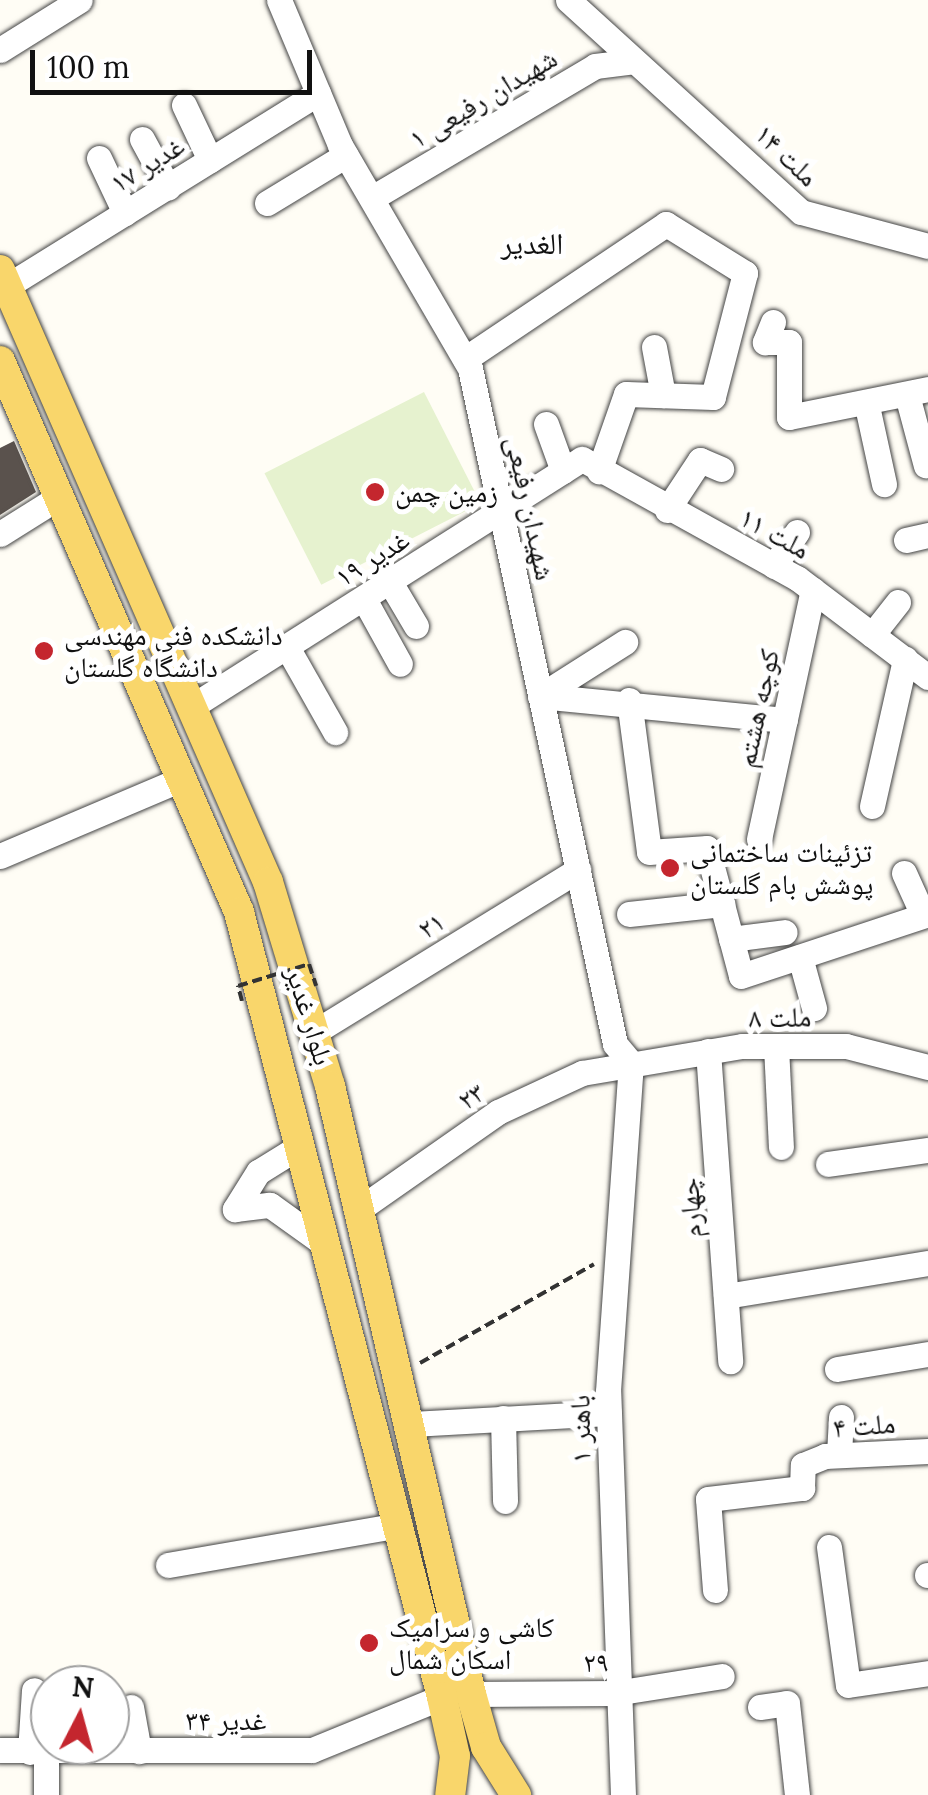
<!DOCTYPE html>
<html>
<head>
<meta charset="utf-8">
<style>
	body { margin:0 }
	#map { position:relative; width:928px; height:1795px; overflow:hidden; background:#fffdf5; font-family:Lora,"Noto Naskh Arabic",serif }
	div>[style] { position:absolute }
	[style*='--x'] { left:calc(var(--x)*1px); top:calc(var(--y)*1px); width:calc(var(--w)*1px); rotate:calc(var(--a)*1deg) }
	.pitch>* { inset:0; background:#e6f2cf; transform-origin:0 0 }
	.building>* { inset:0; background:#5a524d }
	.path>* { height:4px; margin-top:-2px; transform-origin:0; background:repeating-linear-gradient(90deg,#333 0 10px,transparent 0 15px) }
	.roads { filter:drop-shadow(0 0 2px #444) drop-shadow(0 0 2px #444) }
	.minor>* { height:25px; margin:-12.5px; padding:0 12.5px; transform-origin:12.5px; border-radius:12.5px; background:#fff }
	.major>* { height:30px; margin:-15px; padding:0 15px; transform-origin:15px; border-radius:15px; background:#f9d66b }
	.path-bridge>* { height:4px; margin-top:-2px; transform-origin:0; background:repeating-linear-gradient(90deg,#333 0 10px,transparent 0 15px) }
	.dots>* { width:28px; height:28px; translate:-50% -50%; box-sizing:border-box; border:5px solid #fff; border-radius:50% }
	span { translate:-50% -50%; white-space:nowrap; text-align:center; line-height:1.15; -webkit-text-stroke:10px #fff; paint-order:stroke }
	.street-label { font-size:28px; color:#111 }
	.poi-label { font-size:28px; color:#111 }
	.left { translate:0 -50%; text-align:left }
	.neighbourhood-label { font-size:30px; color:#111 }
	.north { position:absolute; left:30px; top:1665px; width:100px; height:100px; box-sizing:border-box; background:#fff; border:2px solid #a0a0a0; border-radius:50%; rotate:6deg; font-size:28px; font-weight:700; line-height:40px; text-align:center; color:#111 }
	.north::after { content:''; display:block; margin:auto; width:35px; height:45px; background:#c4262e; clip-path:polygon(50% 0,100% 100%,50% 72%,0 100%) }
	.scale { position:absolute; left:30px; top:50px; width:282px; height:45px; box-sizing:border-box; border:5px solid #111; border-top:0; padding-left:12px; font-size:30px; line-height:35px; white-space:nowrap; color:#111; -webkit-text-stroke:8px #fff; paint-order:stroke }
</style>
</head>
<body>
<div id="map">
	<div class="pitch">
		<i style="left:424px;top:392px;width:125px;height:179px;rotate:63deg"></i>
	</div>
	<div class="building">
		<i style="clip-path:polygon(14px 441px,36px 492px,0 515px,0 448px)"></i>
	</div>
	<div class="path">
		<i style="--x:420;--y:1363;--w:200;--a:-29.6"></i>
	</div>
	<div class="roads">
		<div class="minor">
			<i style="--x:279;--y:0;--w:157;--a:67.2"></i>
			<i style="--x:340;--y:145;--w:258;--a:59.8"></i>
			<i style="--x:470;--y:368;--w:691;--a:77.89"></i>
			<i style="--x:615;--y:1044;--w:25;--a:50"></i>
			<i style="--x:568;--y:0;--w:315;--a:42.3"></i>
			<i style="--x:801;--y:212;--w:131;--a:15"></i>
			<i style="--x:0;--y:50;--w:94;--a:-32"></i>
			<i style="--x:184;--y:105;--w:61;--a:64.7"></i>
			<i style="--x:142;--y:139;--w:55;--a:61.6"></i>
			<i style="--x:99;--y:158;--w:61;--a:64.7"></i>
			<i style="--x:372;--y:198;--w:259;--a:-30.6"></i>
			<i style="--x:595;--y:66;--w:34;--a:-7"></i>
			<i style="--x:267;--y:203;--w:92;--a:-31.3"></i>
			<i style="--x:7;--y:286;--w:366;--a:-31.8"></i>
			<i style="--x:773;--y:322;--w:22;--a:112"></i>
			<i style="--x:765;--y:342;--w:24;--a:0"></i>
			<i style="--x:789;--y:342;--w:75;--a:90"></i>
			<i style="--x:789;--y:417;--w:142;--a:-11.4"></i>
			<i style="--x:654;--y:347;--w:49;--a:79.4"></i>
			<i style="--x:465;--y:359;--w:242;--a:-33.9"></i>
			<i style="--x:666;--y:224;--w:93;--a:31.8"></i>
			<i style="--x:745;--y:273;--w:128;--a:104.5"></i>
			<i style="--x:713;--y:397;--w:87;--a:-178"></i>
			<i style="--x:626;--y:394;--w:82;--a:109.3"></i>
			<i style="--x:907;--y:395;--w:73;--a:75"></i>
			<i style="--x:867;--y:406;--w:80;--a:77.7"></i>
			<i style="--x:546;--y:424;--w:50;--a:70.1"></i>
			<i style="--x:667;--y:510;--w:60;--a:-56.6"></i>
			<i style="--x:700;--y:460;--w:23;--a:23"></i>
			<i style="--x:0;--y:534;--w:70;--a:-32.1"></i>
			<i style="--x:906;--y:540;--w:23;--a:-13"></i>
			<i style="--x:774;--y:566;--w:41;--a:-55.9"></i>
			<i style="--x:390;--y:582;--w:51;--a:59.4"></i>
			<i style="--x:364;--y:599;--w:74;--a:61"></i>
			<i style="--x:872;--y:635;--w:42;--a:-51.8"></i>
			<i style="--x:287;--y:647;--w:98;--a:60.5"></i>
			<i style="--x:540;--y:696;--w:246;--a:5.6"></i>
			<i style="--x:540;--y:696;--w:101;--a:-32.4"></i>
			<i style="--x:629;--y:700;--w:153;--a:82.5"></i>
			<i style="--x:649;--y:852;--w:58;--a:-3.9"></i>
			<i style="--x:707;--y:848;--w:132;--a:75.1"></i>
			<i style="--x:741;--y:976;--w:197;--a:-18.3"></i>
			<i style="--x:194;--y:705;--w:459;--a:-32.4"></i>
			<i style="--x:582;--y:459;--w:246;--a:29"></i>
			<i style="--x:797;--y:578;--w:164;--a:37.1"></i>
			<i style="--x:872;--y:806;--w:151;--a:-77.3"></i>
			<i style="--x:759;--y:839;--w:255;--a:-77.8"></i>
			<i style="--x:0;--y:856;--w:197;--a:-23"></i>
			<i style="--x:904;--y:873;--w:46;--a:65.7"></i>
			<i style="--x:629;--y:914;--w:94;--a:-6.1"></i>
			<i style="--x:731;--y:939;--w:54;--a:-7.4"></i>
			<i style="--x:800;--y:957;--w:53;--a:74.6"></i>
			<i style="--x:316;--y:1031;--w:308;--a:-31.6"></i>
			<i style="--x:776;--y:1046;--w:101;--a:87.2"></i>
			<i style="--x:708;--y:1051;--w:311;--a:85.9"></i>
			<i style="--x:300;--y:1146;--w:49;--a:148.2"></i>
			<i style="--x:258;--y:1172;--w:44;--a:121.9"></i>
			<i style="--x:235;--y:1209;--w:35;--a:-7"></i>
			<i style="--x:270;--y:1205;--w:70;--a:35.7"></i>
			<i style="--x:828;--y:1164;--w:101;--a:-8"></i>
			<i style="--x:358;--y:1210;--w:171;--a:-35"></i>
			<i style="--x:498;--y:1112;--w:93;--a:-24.9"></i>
			<i style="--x:582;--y:1073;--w:162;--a:-9.6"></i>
			<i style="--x:742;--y:1046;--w:104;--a:0"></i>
			<i style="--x:846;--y:1046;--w:85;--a:14.4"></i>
			<i style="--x:726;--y:1296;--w:205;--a:-9.3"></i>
			<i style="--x:837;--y:1369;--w:92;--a:-9.4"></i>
			<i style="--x:503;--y:1418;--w:83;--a:88.6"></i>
			<i style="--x:411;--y:1424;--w:198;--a:-3.2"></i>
			<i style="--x:839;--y:1455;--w:38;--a:-87"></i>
			<i style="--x:829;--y:1547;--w:139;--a:82.2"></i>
			<i style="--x:848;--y:1685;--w:81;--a:-8.5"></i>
			<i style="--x:168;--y:1565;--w:235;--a:-9.8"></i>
			<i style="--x:927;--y:1575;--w:1;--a:0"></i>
			<i style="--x:715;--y:1590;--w:91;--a:-94.4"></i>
			<i style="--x:708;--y:1499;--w:95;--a:-6.7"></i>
			<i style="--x:802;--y:1488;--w:23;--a:-88"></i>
			<i style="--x:803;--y:1465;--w:24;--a:-22"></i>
			<i style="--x:825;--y:1456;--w:103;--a:-2.8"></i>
			<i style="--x:471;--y:1694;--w:144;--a:-0.4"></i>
			<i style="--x:615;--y:1693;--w:108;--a:-9"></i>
			<i style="--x:131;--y:1707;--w:45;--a:79.7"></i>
			<i style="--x:760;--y:1707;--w:27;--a:-8"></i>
			<i style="--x:787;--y:1703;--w:93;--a:83.8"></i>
			<i style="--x:0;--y:1750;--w:312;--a:0"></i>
			<i style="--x:312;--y:1750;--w:140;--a:-22.2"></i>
			<i style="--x:30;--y:1752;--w:62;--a:-86.3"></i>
			<i style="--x:46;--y:1795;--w:42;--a:-90"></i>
			<i style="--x:623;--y:1795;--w:404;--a:-92.1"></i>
			<i style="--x:608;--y:1391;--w:329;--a:-86"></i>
		</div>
		<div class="major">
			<i style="--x:0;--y:270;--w:668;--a:66.35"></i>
			<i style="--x:268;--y:882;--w:213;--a:73.1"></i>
			<i style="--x:330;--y:1086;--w:624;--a:76.94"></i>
			<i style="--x:471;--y:1694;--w:55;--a:74.2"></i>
			<i style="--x:486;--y:1747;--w:57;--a:58"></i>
			<i style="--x:0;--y:361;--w:601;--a:66.55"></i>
			<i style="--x:239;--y:912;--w:811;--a:75.5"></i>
			<i style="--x:442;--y:1697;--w:60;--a:77.6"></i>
			<i style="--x:455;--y:1756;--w:39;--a:97"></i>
		</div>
	</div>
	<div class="path-bridge">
		<i style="--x:242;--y:1001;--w:16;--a:-105"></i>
		<i style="--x:238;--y:986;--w:74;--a:-17.2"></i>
		<i style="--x:309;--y:964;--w:23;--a:72"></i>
	</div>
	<div class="dots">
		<i style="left:375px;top:492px;background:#c4262e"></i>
		<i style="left:44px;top:651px;background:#c4262e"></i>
		<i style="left:670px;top:868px;background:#c4262e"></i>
		<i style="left:369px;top:1643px;background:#c4262e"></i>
	</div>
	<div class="street-label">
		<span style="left:483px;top:98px;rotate:-31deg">۱ شهیدان رفیعی</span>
		<span style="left:787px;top:155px;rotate:44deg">۱۴ ملت</span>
		<span style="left:147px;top:164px;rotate:-32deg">۱۷ غدیر</span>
		<span style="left:531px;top:508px;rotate:78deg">شهیدان رفیعی</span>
		<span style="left:775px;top:533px;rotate:29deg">۱۱ ملت</span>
		<span style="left:372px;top:558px;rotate:-32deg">۱۹ غدیر</span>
		<span style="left:757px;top:708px;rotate:-78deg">کوچه هشتم</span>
		<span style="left:431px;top:925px;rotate:-32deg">۲۱</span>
		<span style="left:310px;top:1016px;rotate:73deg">بلوار غدیر</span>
		<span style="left:780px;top:1017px;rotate:-1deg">۸ ملت</span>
		<span style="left:471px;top:1096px;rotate:-33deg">۲۳</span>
		<span style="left:690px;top:1208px;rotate:-94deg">چهارم</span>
		<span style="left:864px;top:1425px;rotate:-4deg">۴ ملت</span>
		<span style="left:580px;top:1429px;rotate:-91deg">باهنر ۱</span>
		<span style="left:596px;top:1662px;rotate:-2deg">۲۹</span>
		<span style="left:226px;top:1720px">۳۴ غدیر</span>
	</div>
	<div class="poi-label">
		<span class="left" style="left:395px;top:492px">زمین چمن</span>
		<span class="left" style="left:64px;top:651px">دانشکده فنی مهندسی<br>دانشگاه گلستان</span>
		<span class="left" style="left:690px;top:868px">تزئینات ساختمانی<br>پوشش بام گلستان</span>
		<span class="left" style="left:389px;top:1643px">کاشی و سرامیک<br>اسکان شمال</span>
	</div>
	<div class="neighbourhood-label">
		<span style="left:532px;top:243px">الغدیر</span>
	</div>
	<div class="north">N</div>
	<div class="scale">100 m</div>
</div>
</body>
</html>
